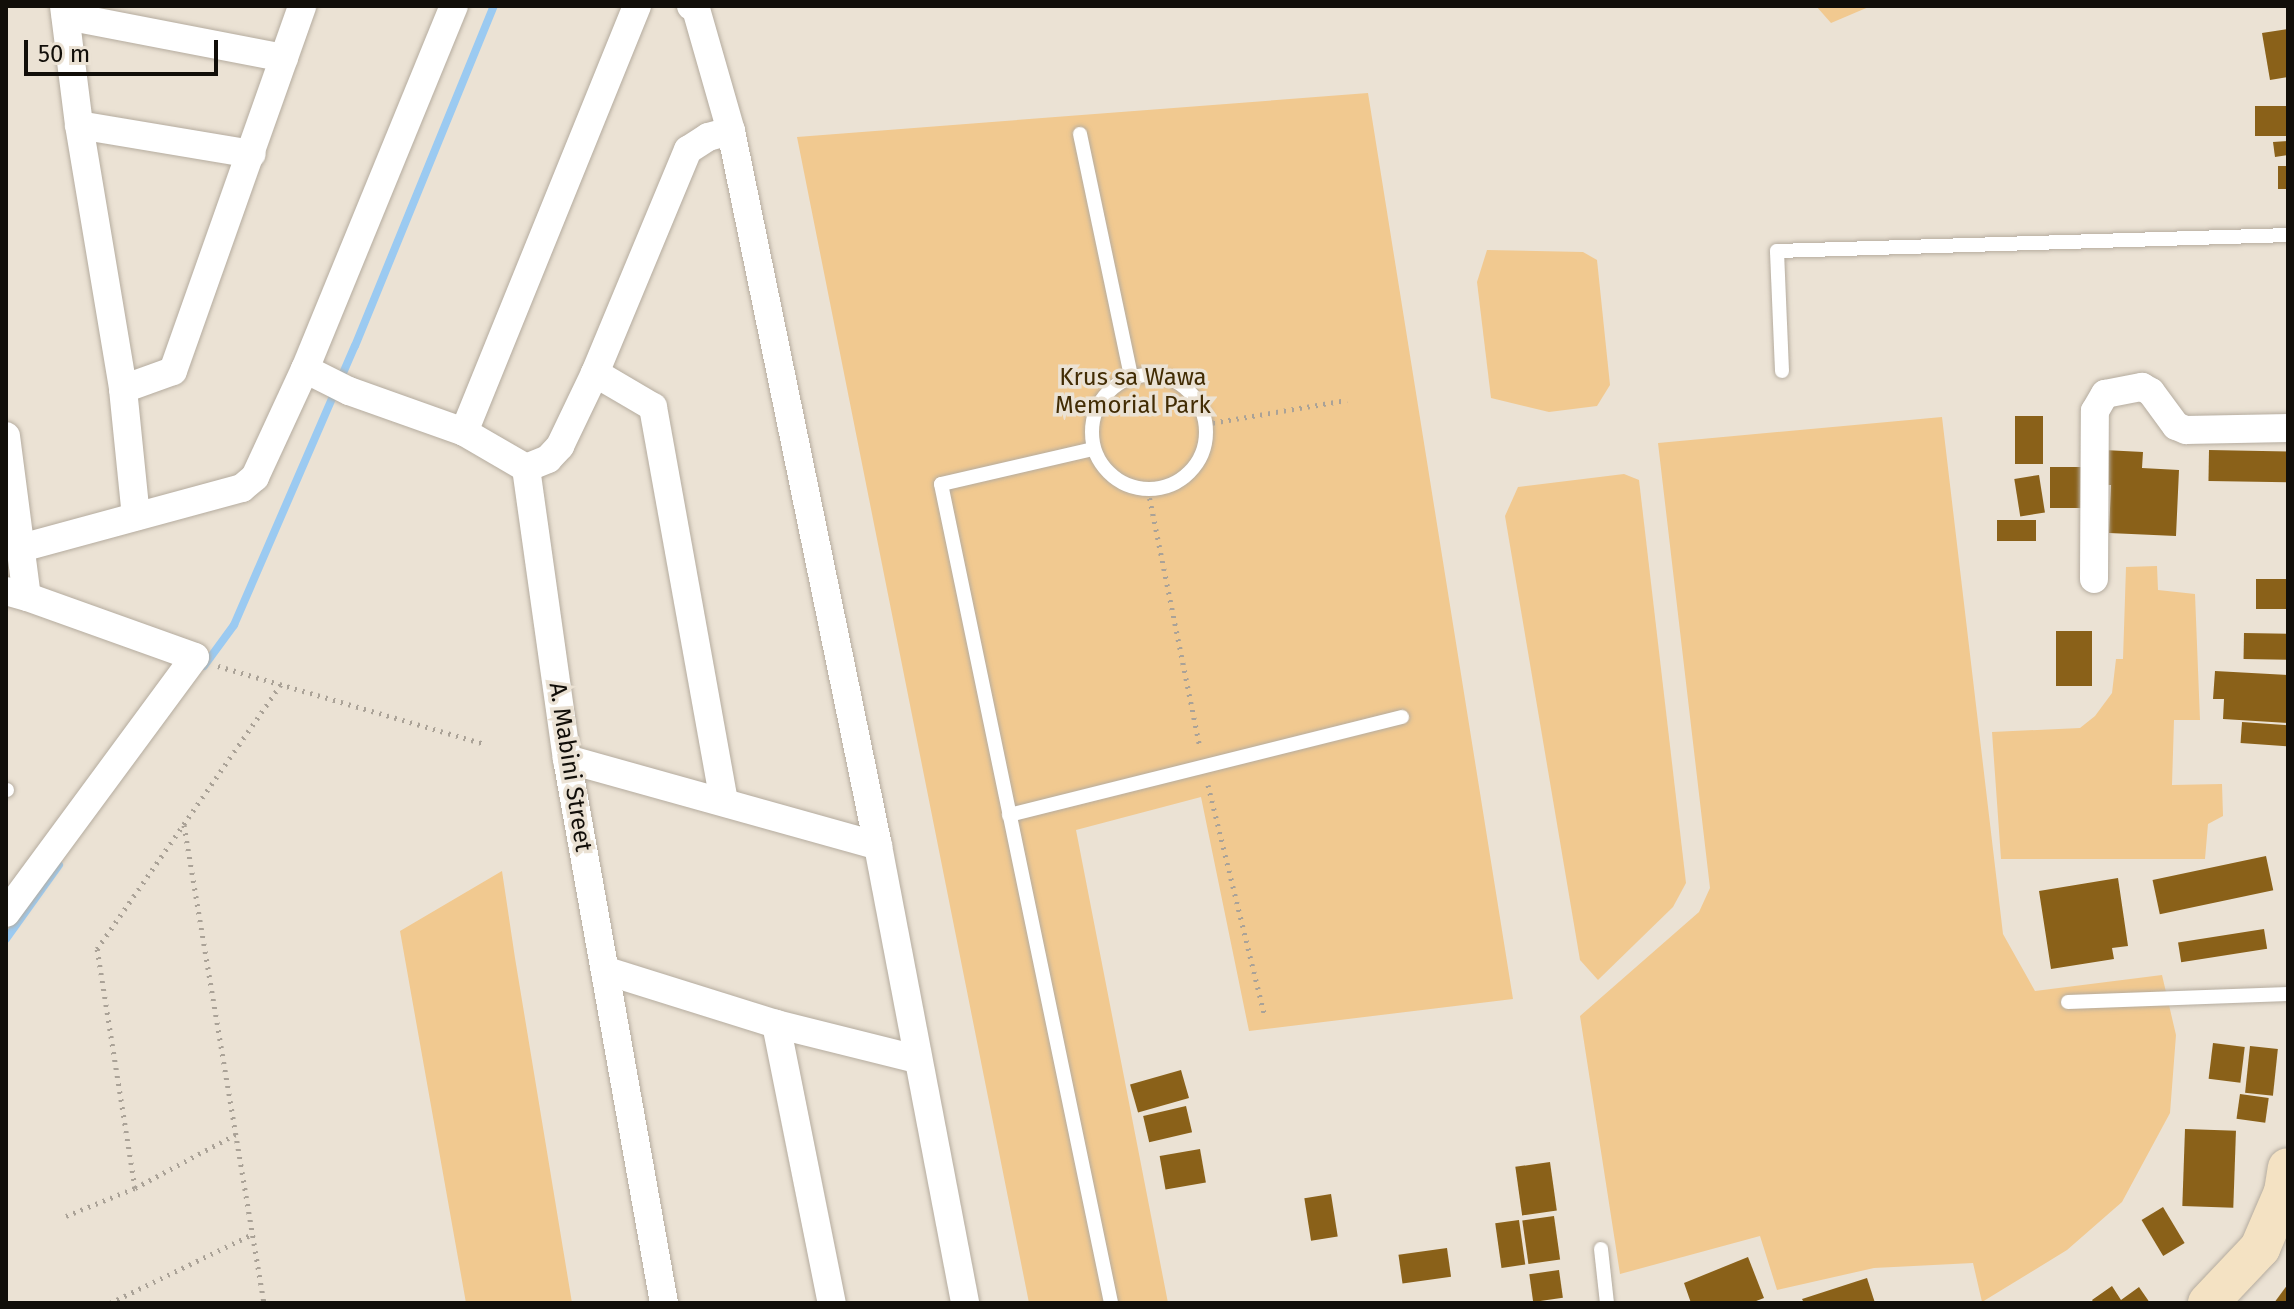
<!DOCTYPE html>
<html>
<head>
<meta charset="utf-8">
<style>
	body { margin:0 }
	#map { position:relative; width:2294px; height:1309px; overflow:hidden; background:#ebe2d4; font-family:"Fira Sans",sans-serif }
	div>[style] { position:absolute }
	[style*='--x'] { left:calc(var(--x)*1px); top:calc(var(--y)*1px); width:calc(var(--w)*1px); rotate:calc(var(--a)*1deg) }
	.green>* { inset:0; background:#f1c990 }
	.stream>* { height:8px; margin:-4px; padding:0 4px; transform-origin:4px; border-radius:4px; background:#9bcaf1 }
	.building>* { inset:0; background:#8a6119; transform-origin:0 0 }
	.path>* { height:5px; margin-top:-2.5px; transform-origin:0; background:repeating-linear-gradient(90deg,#aaa297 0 2px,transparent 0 8px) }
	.roads { filter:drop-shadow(0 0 2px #b5ac9f) drop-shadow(0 0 2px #b5ac9f) }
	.lane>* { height:14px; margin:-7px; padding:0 7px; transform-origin:7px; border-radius:7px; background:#fff }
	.lane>.ring { margin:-7px; padding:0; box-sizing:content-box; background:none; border:14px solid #fff; border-radius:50% }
	.street>* { height:28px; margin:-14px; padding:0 14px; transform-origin:14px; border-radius:14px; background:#fff }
	.secondary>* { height:40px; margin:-20px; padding:0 20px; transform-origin:20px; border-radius:20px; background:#f4e2c3 }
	span { translate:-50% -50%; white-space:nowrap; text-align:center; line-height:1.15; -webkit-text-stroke:7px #ebe2d4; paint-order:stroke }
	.park-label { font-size:24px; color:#422c04 }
	.street-label { font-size:24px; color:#110e09 }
	.frame { position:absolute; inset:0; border:8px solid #110e09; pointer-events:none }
	.scale { position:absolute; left:24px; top:40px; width:194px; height:36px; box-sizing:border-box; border:4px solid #110e09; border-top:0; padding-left:10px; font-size:24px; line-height:28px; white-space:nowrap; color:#110e09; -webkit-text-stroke:6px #ebe2d4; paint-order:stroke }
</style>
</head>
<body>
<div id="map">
	<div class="green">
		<i style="clip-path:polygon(1816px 6px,1871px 6px,1831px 23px)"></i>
		<i style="clip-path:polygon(1368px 93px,1513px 999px,1249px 1031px,1201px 797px,1076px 830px,1168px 1303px,1029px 1303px,797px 137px)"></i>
		<i style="clip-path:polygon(1487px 250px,1583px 252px,1597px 260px,1610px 385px,1597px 406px,1549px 412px,1491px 398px,1477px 282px)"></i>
		<i style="clip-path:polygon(1942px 417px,2003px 934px,2035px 991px,2162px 975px,2176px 1035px,2170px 1113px,2122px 1202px,2067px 1250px,1982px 1302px,1973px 1263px,1874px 1268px,1777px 1290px,1760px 1236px,1620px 1274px,1580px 1016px,1699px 912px,1710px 888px,1658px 443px)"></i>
		<i style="clip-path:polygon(1624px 474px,1639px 480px,1686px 883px,1673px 907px,1598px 980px,1580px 960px,1505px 516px,1518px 487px)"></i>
		<i style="clip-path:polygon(2157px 566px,2158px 590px,2195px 594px,2200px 720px,2174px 720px,2172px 785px,2222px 784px,2223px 816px,2208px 824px,2205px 859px,2001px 859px,1992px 732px,2080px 728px,2095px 716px,2112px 693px,2116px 659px,2123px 659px,2126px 567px)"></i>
		<i style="clip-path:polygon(502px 871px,515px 958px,572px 1303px,466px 1303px,400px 931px)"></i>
	</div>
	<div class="stream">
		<i style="--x:204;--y:666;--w:51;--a:-53.8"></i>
		<i style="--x:234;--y:625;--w:304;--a:-66.6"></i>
		<i style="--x:355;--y:346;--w:367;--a:-67.8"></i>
		<i style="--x:6;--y:939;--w:91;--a:-54.4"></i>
	</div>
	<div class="building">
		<i style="clip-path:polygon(2288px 29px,2288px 77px,2270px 80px,2262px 33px)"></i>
		<i style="left:2288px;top:106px;width:30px;height:33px;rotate:90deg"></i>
		<i style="clip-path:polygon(2288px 141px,2288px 155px,2275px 157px,2273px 142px)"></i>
		<i style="left:2288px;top:166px;width:23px;height:10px;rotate:90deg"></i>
		<i style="left:2015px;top:416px;width:28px;height:48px"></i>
		<i style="clip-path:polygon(2104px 450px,2143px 452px,2142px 468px,2179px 470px,2176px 536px,2109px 533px,2111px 485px,2103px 485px)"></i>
		<i style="left:2209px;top:450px;width:79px;height:31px;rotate:1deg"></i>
		<i style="left:2084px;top:467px;width:41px;height:34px;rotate:90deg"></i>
		<i style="left:2039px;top:475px;width:38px;height:25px;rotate:81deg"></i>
		<i style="left:1997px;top:520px;width:39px;height:21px"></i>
		<i style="left:2256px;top:579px;width:32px;height:30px"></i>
		<i style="left:2056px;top:631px;width:36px;height:55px"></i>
		<i style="left:2244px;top:633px;width:44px;height:26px;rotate:1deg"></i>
		<i style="clip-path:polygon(2215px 671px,2288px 675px,2288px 723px,2223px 719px,2224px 699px,2213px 699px)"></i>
		<i style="left:2242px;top:722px;width:46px;height:21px;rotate:4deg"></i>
		<i style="left:2266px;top:856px;width:35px;height:116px;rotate:78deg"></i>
		<i style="clip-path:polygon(2118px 878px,2128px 946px,2112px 948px,2114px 959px,2051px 969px,2039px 891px)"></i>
		<i style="left:2264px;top:929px;width:20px;height:87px;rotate:81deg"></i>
		<i style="left:2213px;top:1043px;width:32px;height:36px;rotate:7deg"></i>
		<i style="left:2250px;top:1046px;width:28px;height:47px;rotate:6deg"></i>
		<i style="left:1181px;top:1070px;width:29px;height:53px;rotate:74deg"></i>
		<i style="left:2240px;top:1094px;width:29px;height:25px;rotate:8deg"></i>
		<i style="left:1186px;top:1106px;width:27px;height:44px;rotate:77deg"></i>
		<i style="left:2185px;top:1129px;width:51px;height:77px;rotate:2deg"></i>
		<i style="left:1200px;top:1149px;width:34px;height:41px;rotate:80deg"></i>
		<i style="left:1550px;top:1162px;width:49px;height:35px;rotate:82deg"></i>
		<i style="left:1331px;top:1194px;width:43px;height:27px;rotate:81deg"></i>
		<i style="left:2163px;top:1207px;width:42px;height:25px;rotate:59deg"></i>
		<i style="left:1554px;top:1216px;width:44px;height:32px;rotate:82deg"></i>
		<i style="left:1519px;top:1220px;width:45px;height:24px;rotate:82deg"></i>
		<i style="left:1447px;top:1248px;width:29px;height:49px;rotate:82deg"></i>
		<i style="clip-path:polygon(1748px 1257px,1764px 1298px,1751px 1303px,1691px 1303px,1684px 1283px)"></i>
		<i style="left:1559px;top:1270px;width:28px;height:30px;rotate:82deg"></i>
		<i style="clip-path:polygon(1867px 1278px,1875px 1303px,1804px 1303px,1802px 1299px)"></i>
		<i style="clip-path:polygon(2288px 1284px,2288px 1303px,2274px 1303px)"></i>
		<i style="clip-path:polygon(2112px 1286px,2121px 1300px,2139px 1287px,2150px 1303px,2094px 1303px,2092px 1300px)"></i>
	</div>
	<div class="path">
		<i style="--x:1205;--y:424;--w:144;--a:-9.6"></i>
		<i style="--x:1148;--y:490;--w:263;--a:78.6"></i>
		<i style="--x:218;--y:666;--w:275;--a:16.3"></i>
		<i style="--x:1208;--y:785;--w:239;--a:76.2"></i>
		<i style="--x:184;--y:825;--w:485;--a:80.5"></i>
		<i style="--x:135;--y:1188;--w:242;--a:-99"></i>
		<i style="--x:97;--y:949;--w:324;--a:-55.2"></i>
		<i style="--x:66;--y:1216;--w:74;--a:-22.1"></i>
		<i style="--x:135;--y:1188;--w:115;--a:-28.1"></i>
		<i style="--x:110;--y:1303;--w:159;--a:-25.8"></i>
	</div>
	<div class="roads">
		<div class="lane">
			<i style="--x:1080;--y:134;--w:248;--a:78.1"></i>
			<i style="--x:1782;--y:371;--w:120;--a:-92.4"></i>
			<i style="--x:1777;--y:251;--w:511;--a:-1.79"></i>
			<i class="ring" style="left:1092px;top:375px;width:100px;height:100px"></i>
			<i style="--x:1093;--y:449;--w:156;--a:167"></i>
			<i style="--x:941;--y:484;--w:836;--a:78.27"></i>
			<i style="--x:6;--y:790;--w:1;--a:0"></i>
			<i style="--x:1009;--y:815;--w:405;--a:-14"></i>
			<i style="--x:2068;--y:1002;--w:220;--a:-2.1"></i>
			<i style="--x:1601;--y:1249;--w:54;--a:83.7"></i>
		</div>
		<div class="street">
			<i style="--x:64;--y:6;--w:120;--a:82.8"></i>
			<i style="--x:79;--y:125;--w:268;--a:80.5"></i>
			<i style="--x:123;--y:389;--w:128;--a:84.2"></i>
			<i style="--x:691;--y:6;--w:6;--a:31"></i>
			<i style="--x:696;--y:9;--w:127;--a:74"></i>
			<i style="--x:731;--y:131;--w:730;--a:78.38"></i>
			<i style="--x:878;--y:846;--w:465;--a:79.2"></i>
			<i style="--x:66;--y:16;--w:222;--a:10.9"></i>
			<i style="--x:79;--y:125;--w:175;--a:9.5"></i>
			<i style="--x:305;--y:369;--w:49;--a:26.6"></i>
			<i style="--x:349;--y:391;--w:122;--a:19.6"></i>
			<i style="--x:464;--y:432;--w:72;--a:30.1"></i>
			<i style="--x:526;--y:468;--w:294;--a:82"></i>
			<i style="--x:567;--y:759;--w:553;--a:79.89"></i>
			<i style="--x:595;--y:373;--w:67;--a:30.4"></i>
			<i style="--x:653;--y:407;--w:401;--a:79.8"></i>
			<i style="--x:123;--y:389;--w:53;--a:-19.8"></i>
			<i style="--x:173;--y:371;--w:387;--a:-70.5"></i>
			<i style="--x:464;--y:432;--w:460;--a:-67.9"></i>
			<i style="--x:6;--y:436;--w:162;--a:82.6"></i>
			<i style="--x:27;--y:597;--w:22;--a:-164"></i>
			<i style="--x:526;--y:468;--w:24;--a:-22"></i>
			<i style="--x:548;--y:459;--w:18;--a:-47"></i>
			<i style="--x:560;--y:446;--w:81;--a:-64.4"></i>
			<i style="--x:595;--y:373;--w:242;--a:-67.4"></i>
			<i style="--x:688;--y:150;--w:24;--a:-33"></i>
			<i style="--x:708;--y:137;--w:24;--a:-15"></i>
			<i style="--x:21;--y:548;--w:229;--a:-15.2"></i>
			<i style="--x:242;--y:488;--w:17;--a:-40"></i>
			<i style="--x:255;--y:477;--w:119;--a:-65.2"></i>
			<i style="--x:305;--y:369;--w:392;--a:-67.7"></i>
			<i style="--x:2094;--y:579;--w:168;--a:-89.7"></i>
			<i style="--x:2095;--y:411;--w:20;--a:-60"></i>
			<i style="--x:2105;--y:394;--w:38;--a:-11"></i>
			<i style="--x:2142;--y:387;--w:10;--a:29"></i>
			<i style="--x:2151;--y:392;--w:42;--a:53.7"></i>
			<i style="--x:2176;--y:426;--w:11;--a:22"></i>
			<i style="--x:2186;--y:430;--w:102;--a:-1.1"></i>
			<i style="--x:567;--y:759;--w:323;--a:15.6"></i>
			<i style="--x:6;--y:913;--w:318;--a:-53.6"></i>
			<i style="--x:195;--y:657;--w:178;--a:-160.3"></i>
			<i style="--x:607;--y:971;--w:177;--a:17.4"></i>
			<i style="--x:776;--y:1024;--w:144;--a:14"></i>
			<i style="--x:776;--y:1024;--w:285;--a:78.7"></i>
		</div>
		<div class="secondary">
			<i style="--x:2208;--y:1303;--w:76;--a:-46.6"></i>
			<i style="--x:2260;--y:1248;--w:61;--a:-66.8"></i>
			<i style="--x:2284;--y:1192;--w:24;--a:-81"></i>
		</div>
	</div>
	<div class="park-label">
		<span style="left:1133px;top:392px">Krus sa Wawa<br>Memorial Park</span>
	</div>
	<div class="street-label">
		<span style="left:570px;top:767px;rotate:81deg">A. Mabini Street</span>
	</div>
	<div class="frame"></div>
	<div class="scale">50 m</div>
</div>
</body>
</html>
